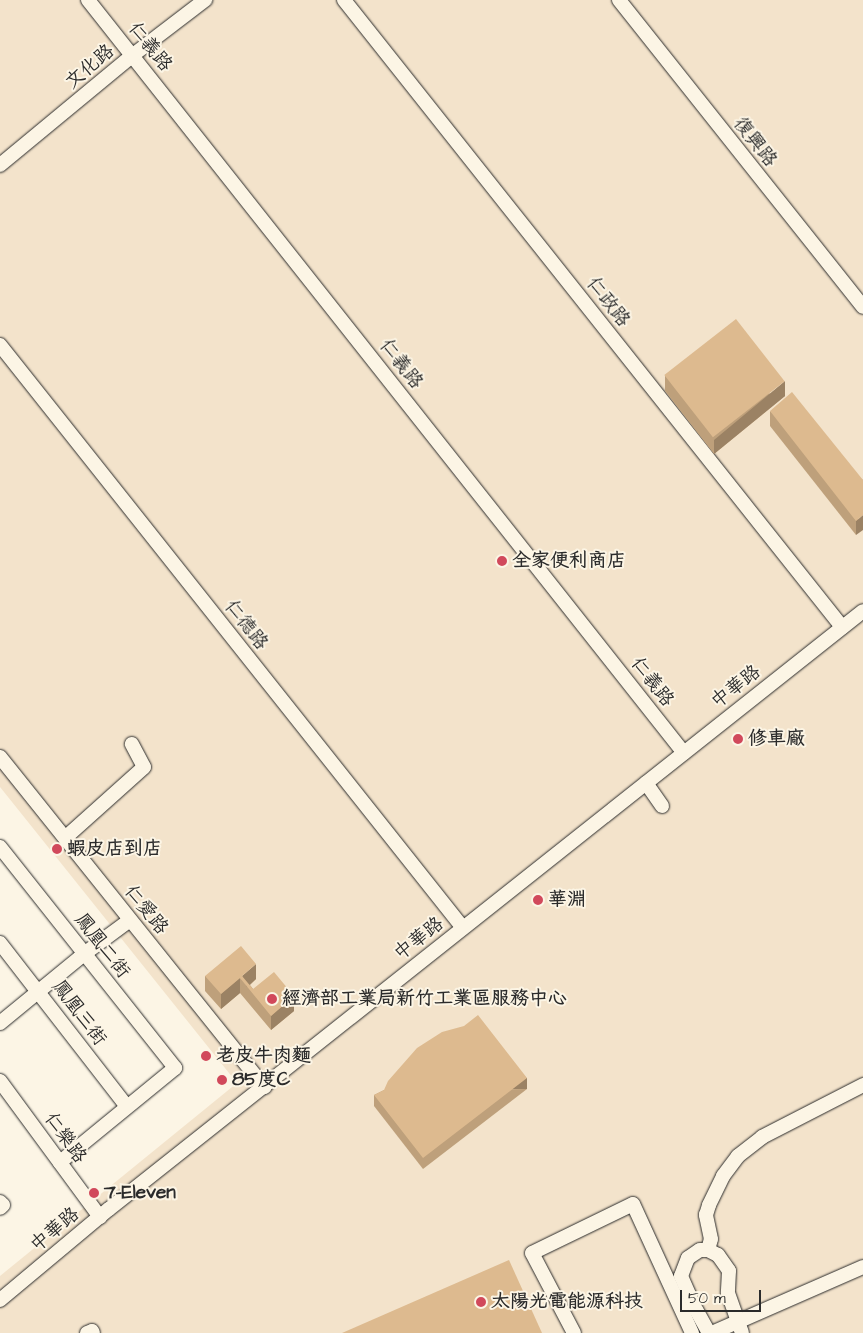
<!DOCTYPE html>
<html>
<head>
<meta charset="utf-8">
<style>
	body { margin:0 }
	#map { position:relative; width:863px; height:1333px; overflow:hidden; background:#fcf5e5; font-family:"Architects Daughter","LXGW WenKai TC",sans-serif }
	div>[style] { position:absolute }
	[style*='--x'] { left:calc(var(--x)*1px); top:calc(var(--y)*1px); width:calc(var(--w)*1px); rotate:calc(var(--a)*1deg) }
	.built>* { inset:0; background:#f3e3cb }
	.roads { filter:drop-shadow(0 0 1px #2b2b2b) drop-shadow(0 0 1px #2b2b2b) }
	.minor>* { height:14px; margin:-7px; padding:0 7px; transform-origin:7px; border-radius:7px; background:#fcf5e5 }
	.wall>* { inset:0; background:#bea07b }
	.shaded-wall>* { inset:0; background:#9b8264; transform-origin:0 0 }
	.building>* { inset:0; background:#ddba8f; transform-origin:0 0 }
	.dots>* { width:14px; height:14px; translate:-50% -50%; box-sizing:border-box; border:2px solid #fcf5e5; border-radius:50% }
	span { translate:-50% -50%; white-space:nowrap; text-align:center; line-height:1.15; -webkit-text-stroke:4px #fcf5e5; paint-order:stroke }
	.street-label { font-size:19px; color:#2b2b2b }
	.poi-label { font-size:19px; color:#2b2b2b; font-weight:700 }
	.left { translate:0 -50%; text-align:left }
	.scale { position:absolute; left:680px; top:1290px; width:81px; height:22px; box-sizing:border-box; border:2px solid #2b2b2b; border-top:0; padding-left:6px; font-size:15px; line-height:18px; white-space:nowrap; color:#2b2b2b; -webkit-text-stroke:4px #fcf5e5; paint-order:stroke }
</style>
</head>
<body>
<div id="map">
	<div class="built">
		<i style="clip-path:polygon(0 0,863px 0,863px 1333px,0 1333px,0 1276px,237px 1083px,0 787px)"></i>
	</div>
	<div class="roads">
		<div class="minor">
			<i style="--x:88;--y:0;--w:960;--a:51.64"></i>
			<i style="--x:344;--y:0;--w:801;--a:51.54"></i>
			<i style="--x:619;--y:0;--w:392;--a:51.5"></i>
			<i style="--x:0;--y:165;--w:173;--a:-39.6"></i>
			<i style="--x:133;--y:55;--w:91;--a:-37.4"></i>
			<i style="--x:0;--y:345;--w:744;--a:51.54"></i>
			<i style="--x:0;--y:757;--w:423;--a:51.3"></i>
			<i style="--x:646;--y:783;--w:28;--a:55"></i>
			<i style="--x:65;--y:838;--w:106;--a:-41.9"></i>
			<i style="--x:144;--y:767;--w:26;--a:-118"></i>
			<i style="--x:0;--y:847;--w:282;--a:51.6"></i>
			<i style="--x:175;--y:1068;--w:149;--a:140.7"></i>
			<i style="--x:0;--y:943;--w:207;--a:52.2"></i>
			<i style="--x:0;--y:1023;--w:109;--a:-39.4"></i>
			<i style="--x:84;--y:954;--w:57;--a:-36.5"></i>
			<i style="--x:0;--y:1081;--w:169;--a:53.7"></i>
			<i style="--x:0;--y:1202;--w:4;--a:45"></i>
			<i style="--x:3;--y:1205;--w:4;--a:135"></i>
			<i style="--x:708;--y:1250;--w:11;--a:-75"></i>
			<i style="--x:711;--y:1239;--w:25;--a:-102"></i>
			<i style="--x:706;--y:1215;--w:10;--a:-73"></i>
			<i style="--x:709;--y:1205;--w:32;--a:-64"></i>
			<i style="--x:723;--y:1176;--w:25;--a:-53"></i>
			<i style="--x:738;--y:1156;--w:31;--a:-38"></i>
			<i style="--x:762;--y:1137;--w:114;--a:-27.2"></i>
			<i style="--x:0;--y:1300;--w:142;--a:-39.9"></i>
			<i style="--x:109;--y:1209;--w:962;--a:-38.42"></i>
			<i style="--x:87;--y:1333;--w:5;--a:-22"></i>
			<i style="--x:92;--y:1331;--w:2;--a:63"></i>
			<i style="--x:574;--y:1333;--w:90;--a:-117.7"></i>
			<i style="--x:532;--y:1253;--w:112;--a:-25.9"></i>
			<i style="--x:633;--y:1204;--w:142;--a:65.4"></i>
			<i style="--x:709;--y:1333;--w:26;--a:-119"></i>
			<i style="--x:696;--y:1310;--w:37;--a:-114"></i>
			<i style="--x:681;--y:1276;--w:19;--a:-69"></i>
			<i style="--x:688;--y:1258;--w:14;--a:-34"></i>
			<i style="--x:700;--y:1250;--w:8;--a:0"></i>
			<i style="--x:708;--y:1250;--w:11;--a:27"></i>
			<i style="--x:718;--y:1255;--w:19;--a:55"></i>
			<i style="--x:729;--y:1271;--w:22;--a:93"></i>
			<i style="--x:728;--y:1293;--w:42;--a:70.7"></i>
			<i style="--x:712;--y:1333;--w:165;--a:-23.6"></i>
		</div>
	</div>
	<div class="wall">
		<i style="clip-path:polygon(665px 376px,785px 396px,714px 454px,665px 391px)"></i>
		<i style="clip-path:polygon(770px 411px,863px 480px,856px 535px,770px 426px)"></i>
		<i style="clip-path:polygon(205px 976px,256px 979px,250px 985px,253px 989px,294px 1011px,271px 1030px,240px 993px,221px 1009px,205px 991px)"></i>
		<i style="clip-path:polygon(527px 1089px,423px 1169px,374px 1106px,374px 1095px,384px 1090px)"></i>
	</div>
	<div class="shaded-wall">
		<i style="clip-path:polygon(785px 381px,785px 396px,714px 454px,714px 440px)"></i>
		<i style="clip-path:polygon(863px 515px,863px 530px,856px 535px,856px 521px)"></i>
		<i style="clip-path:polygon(256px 964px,256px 979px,247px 987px,242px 976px)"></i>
		<i style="clip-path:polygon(240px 978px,240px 993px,221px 1009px,221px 994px)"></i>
		<i style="clip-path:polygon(294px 996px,294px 1011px,271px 1030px,271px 1016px)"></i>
		<i style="left:527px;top:1078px;width:11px;height:131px;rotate:90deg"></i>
	</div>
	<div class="building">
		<i style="left:736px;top:319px;width:79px;height:91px;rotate:52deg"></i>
		<i style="clip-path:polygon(792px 392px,863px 480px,863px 515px,856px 521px,770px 411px)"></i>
		<i style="clip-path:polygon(241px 946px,256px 964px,242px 976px,253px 989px,274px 972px,294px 996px,271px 1016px,240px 978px,221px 994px,205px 976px)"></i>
		<i style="clip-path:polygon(478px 1015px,527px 1078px,423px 1158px,374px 1095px,384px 1090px,388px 1081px,417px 1048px,442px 1032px,464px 1026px)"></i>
		<i style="clip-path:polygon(509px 1260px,542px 1333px,342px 1333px)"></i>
	</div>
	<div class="dots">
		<i style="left:502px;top:561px;background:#d1495b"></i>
		<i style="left:738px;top:739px;background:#d1495b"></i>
		<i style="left:57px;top:849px;background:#d1495b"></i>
		<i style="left:538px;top:900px;background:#d1495b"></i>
		<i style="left:272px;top:999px;background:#d1495b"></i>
		<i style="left:206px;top:1056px;background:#d1495b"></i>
		<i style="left:222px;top:1080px;background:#d1495b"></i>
		<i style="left:94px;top:1193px;background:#d1495b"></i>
		<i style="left:481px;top:1302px;background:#d1495b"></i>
	</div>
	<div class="street-label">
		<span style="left:150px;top:47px;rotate:51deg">仁義路</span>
		<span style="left:90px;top:67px;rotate:-40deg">文化路</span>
		<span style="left:755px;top:142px;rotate:52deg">復興路</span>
		<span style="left:608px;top:302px;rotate:52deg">仁政路</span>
		<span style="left:401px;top:364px;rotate:52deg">仁義路</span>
		<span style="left:246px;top:625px;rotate:52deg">仁德路</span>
		<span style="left:652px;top:682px;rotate:52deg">仁義路</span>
		<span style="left:736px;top:687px;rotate:-38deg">中華路</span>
		<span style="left:146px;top:910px;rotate:51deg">仁愛路</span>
		<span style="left:419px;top:939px;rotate:-38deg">中華路</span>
		<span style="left:102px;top:946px;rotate:52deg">鳳凰二街</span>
		<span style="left:79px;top:1013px;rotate:53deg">鳳凰三街</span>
		<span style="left:65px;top:1138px;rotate:54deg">仁樂路</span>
		<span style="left:55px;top:1230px;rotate:-40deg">中華路</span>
	</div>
	<div class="poi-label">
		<span class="left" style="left:512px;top:561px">全家便利商店</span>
		<span class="left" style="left:748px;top:739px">修車廠</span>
		<span class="left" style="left:67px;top:849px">蝦皮店到店</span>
		<span class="left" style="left:548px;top:900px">華淵</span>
		<span class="left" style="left:282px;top:999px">經濟部工業局新竹工業區服務中心</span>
		<span class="left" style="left:216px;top:1056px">老皮牛肉麵</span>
		<span class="left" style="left:232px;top:1080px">85度C</span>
		<span class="left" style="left:104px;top:1193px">7-Eleven</span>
		<span class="left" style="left:491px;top:1302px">太陽光電能源科技</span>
	</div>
	<div class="scale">50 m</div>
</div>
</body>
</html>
